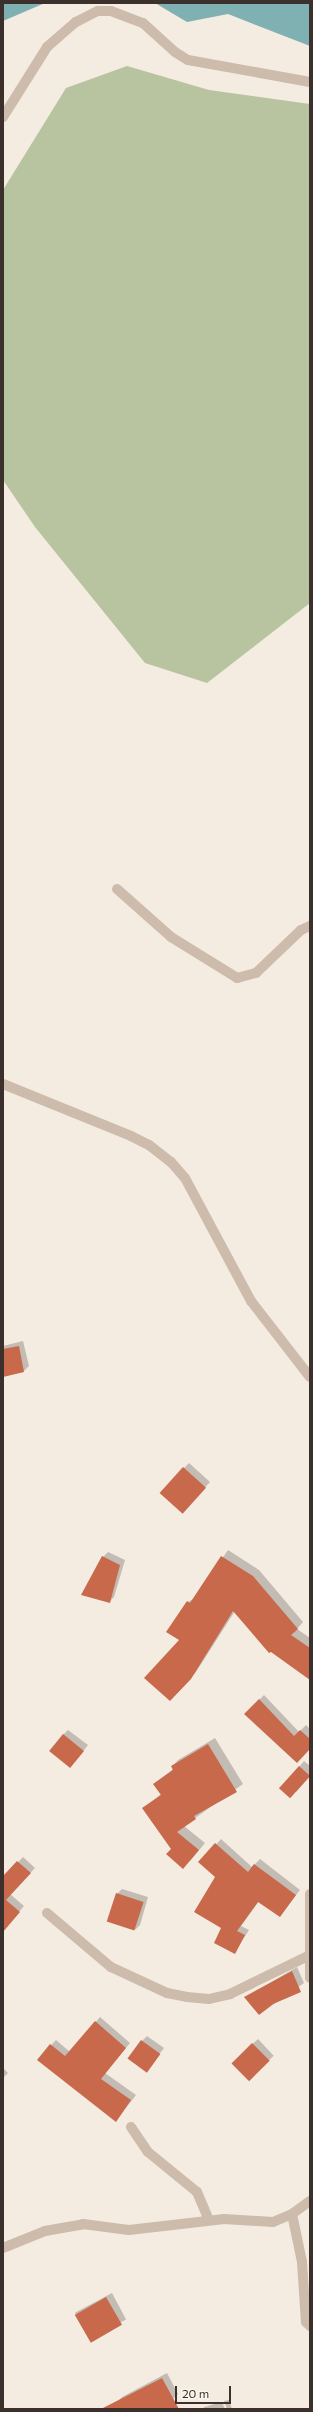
<!DOCTYPE html>
<html>
<head>
<meta charset="utf-8">
<style>
	body { margin:0 }
	#map { position:relative; width:313px; height:2412px; overflow:hidden; background:#f4ebe1; font-family:Commissioner,sans-serif }
	div>[style] { position:absolute }
	[style*='--x'] { left:calc(var(--x)*1px); top:calc(var(--y)*1px); width:calc(var(--w)*1px); rotate:calc(var(--a)*1deg) }
	.green>* { inset:0; background:#b8c4a0 }
	.water>* { inset:0; background:#7fb0b2 }
	.shadow>* { inset:0; background:#0003; transform-origin:0 0 }
	.building>* { inset:0; background:#c8694b; transform-origin:0 0 }
	.minor>* { height:10px; margin:-5px; padding:0 5px; transform-origin:5px; border-radius:5px; background:#cdbbac }
	span { translate:-50% -50%; white-space:nowrap; text-align:center; line-height:1.15; -webkit-text-stroke:3px #fbf5ee; paint-order:stroke }
	.frame { position:absolute; inset:0; border:4px solid #3b302b; pointer-events:none }
	.scale { position:absolute; left:175px; top:2386px; width:56px; height:18px; box-sizing:border-box; border:2px solid #3b302b; border-top:0; padding-left:5px; font-size:12px; line-height:14px; white-space:nowrap; color:#3b302b; -webkit-text-stroke:3px #fbf5ee; paint-order:stroke }
</style>
</head>
<body>
<div id="map">
	<div class="green">
		<i style="clip-path:polygon(127px 66px,209px 90px,310px 104px,310px 603px,207px 683px,145px 663px,35px 527px,3px 480px,3px 190px,66px 88px)"></i>
	</div>
	<div class="water">
		<i style="clip-path:polygon(3px 3px,45px 3px,3px 21px)"></i>
		<i style="clip-path:polygon(155px 3px,310px 3px,310px 46px,228px 14px,187px 22px)"></i>
	</div>
	<div class="shadow">
		<i style="clip-path:polygon(23px 1341px,29px 1366px,24px 1371px,3px 1376px,3px 1346px)"></i>
		<i style="clip-path:polygon(189px 1463px,210px 1482px,187px 1507px,161px 1492px)"></i>
		<i style="clip-path:polygon(228px 1550px,259px 1570px,303px 1622px,297px 1629px,310px 1638px,310px 1677px,235px 1611px,196px 1672px,176px 1694px,180px 1640px,188px 1602px,196px 1597px)"></i>
		<i style="clip-path:polygon(108px 1552px,125px 1560px,114px 1597px,109px 1602px,103px 1557px)"></i>
		<i style="clip-path:polygon(264px 1695px,299px 1732px,306px 1725px,310px 1729px,310px 1748px,245px 1714px)"></i>
		<i style="clip-path:polygon(68px 1730px,88px 1745px,75px 1762px,63px 1735px)"></i>
		<i style="clip-path:polygon(215px 1738px,243px 1784px,184px 1826px,205px 1843px,190px 1861px,173px 1849px,144px 1808px,161px 1794px,154px 1784px,173px 1769px,172px 1767px,178px 1760px)"></i>
		<i style="clip-path:polygon(304px 1761px,310px 1766px,310px 1776px,296px 1792px,281px 1789px)"></i>
		<i style="clip-path:polygon(221px 1839px,252px 1867px,260px 1859px,300px 1890px,280px 1916px,259px 1901px,241px 1926px,249px 1930px,235px 1952px,223px 1928px,216px 1877px,200px 1862px)"></i>
		<i style="clip-path:polygon(23px 1857px,35px 1868px,10px 1894px,24px 1906px,3px 1931px,3px 1878px)"></i>
		<i style="clip-path:polygon(122px 1889px,148px 1897px,140px 1925px,135px 1930px,117px 1894px)"></i>
		<i style="clip-path:polygon(297px 1967px,304px 1983px,260px 2014px,246px 1997px)"></i>
		<i style="clip-path:polygon(100px 2017px,130px 2043px,105px 2073px,136px 2095px,116px 2121px,38px 2059px,56px 2040px,70px 2052px)"></i>
		<i style="clip-path:polygon(147px 2036px,164px 2048px,146px 2071px,142px 2041px)"></i>
		<i style="left:258px;top:2039px;width:23px;height:35px;rotate:47deg"></i>
		<i style="clip-path:polygon(3px 2068px,8px 2073px,3px 2078px)"></i>
		<i style="left:112px;top:2293px;width:30px;height:42px;rotate:62deg"></i>
		<i style="clip-path:polygon(167px 2373px,178px 2394px,173px 2399px,153px 2409px,121px 2409px,117px 2402px,122px 2397px)"></i>
		<i style="clip-path:polygon(229px 2400px,232px 2409px,227px 2409px,224px 2401px)"></i>
		<i style="clip-path:polygon(222px 2402px,225px 2409px,203px 2409px,204px 2407px)"></i>
	</div>
	<div class="building">
		<i style="clip-path:polygon(19px 1346px,24px 1372px,3px 1377px,3px 1349px)"></i>
		<i style="left:183px;top:1467px;width:31px;height:35px;rotate:42deg"></i>
		<i style="clip-path:polygon(102px 1556px,120px 1565px,110px 1603px,81px 1595px)"></i>
		<i style="clip-path:polygon(221px 1556px,253px 1576px,298px 1629px,291px 1635px,310px 1648px,310px 1680px,271px 1652px,269px 1653px,233px 1611px,191px 1679px,170px 1701px,144px 1678px,179px 1640px,166px 1632px,187px 1601px,190px 1603px)"></i>
		<i style="clip-path:polygon(259px 1699px,294px 1736px,300px 1730px,310px 1739px,310px 1749px,297px 1763px,244px 1714px)"></i>
		<i style="left:63px;top:1734px;width:27px;height:22px;rotate:39deg"></i>
		<i style="clip-path:polygon(208px 1744px,237px 1792px,194px 1816px,196px 1819px,177px 1832px,199px 1850px,183px 1869px,166px 1854px,171px 1849px,142px 1808px,161px 1795px,153px 1784px,173px 1770px,171px 1766px)"></i>
		<i style="left:299px;top:1766px;width:15px;height:30px;rotate:42deg"></i>
		<i style="clip-path:polygon(215px 1843px,248px 1872px,254px 1864px,296px 1895px,280px 1917px,258px 1902px,237px 1931px,245px 1935px,235px 1954px,214px 1943px,221px 1928px,194px 1912px,215px 1877px,198px 1862px)"></i>
		<i style="clip-path:polygon(17px 1861px,31px 1873px,6px 1900px,20px 1912px,3px 1932px,3px 1876px)"></i>
		<i style="left:116px;top:1893px;width:29px;height:30px;rotate:18deg"></i>
		<i style="clip-path:polygon(292px 1971px,301px 1992px,273px 2004px,259px 2015px,244px 1997px)"></i>
		<i style="clip-path:polygon(95px 2021px,126px 2048px,101px 2079px,131px 2100px,116px 2122px,37px 2060px,50px 2044px,65px 2056px)"></i>
		<i style="left:141px;top:2040px;width:24px;height:23px;rotate:36deg"></i>
		<i style="left:252px;top:2043px;width:25px;height:29px;rotate:45deg"></i>
		<i style="left:106px;top:2297px;width:32px;height:36px;rotate:60deg"></i>
		<i style="clip-path:polygon(162px 2378px,179px 2409px,101px 2409px)"></i>
	</div>
	<div class="minor">
		<i style="--x:3;--y:117;--w:83;--a:-57.8"></i>
		<i style="--x:47;--y:47;--w:38;--a:-41"></i>
		<i style="--x:76;--y:22;--w:25;--a:-27"></i>
		<i style="--x:98;--y:11;--w:13;--a:0"></i>
		<i style="--x:111;--y:11;--w:34;--a:21"></i>
		<i style="--x:143;--y:23;--w:43;--a:42.2"></i>
		<i style="--x:175;--y:52;--w:15;--a:32"></i>
		<i style="--x:188;--y:60;--w:124;--a:10.2"></i>
		<i style="--x:117;--y:889;--w:72;--a:41.6"></i>
		<i style="--x:171;--y:937;--w:78;--a:31.8"></i>
		<i style="--x:237;--y:978;--w:20;--a:-15"></i>
		<i style="--x:256;--y:973;--w:62;--a:-43.7"></i>
		<i style="--x:301;--y:930;--w:10;--a:-24"></i>
		<i style="--x:3;--y:1084;--w:138;--a:22.1"></i>
		<i style="--x:131;--y:1136;--w:20;--a:27"></i>
		<i style="--x:149;--y:1145;--w:28;--a:38"></i>
		<i style="--x:171;--y:1162;--w:21;--a:49"></i>
		<i style="--x:185;--y:1178;--w:140;--a:61.8"></i>
		<i style="--x:251;--y:1301;--w:96;--a:52.2"></i>
		<i style="--x:310;--y:1894;--w:84;--a:90"></i>
		<i style="--x:47;--y:1913;--w:84;--a:40.2"></i>
		<i style="--x:111;--y:1967;--w:62;--a:24.9"></i>
		<i style="--x:167;--y:1993;--w:20;--a:11"></i>
		<i style="--x:187;--y:1997;--w:22;--a:5"></i>
		<i style="--x:209;--y:1999;--w:22;--a:-13"></i>
		<i style="--x:230;--y:1994;--w:89;--a:-26"></i>
		<i style="--x:131;--y:2127;--w:30;--a:56"></i>
		<i style="--x:148;--y:2152;--w:63;--a:39.2"></i>
		<i style="--x:197;--y:2192;--w:30;--a:67"></i>
		<i style="--x:292;--y:2214;--w:49;--a:78.2"></i>
		<i style="--x:302;--y:2262;--w:60;--a:86.2"></i>
		<i style="--x:306;--y:2322;--w:6;--a:45"></i>
		<i style="--x:3;--y:2248;--w:45;--a:-22"></i>
		<i style="--x:45;--y:2231;--w:39;--a:-10"></i>
		<i style="--x:83;--y:2224;--w:46;--a:7.4"></i>
		<i style="--x:129;--y:2230;--w:96;--a:-6.6"></i>
		<i style="--x:224;--y:2219;--w:49;--a:3.5"></i>
		<i style="--x:273;--y:2222;--w:21;--a:-23"></i>
		<i style="--x:292;--y:2214;--w:22;--a:-36"></i>
	</div>
	<div class="frame"></div>
	<div class="scale">20 m</div>
</div>
</body>
</html>
